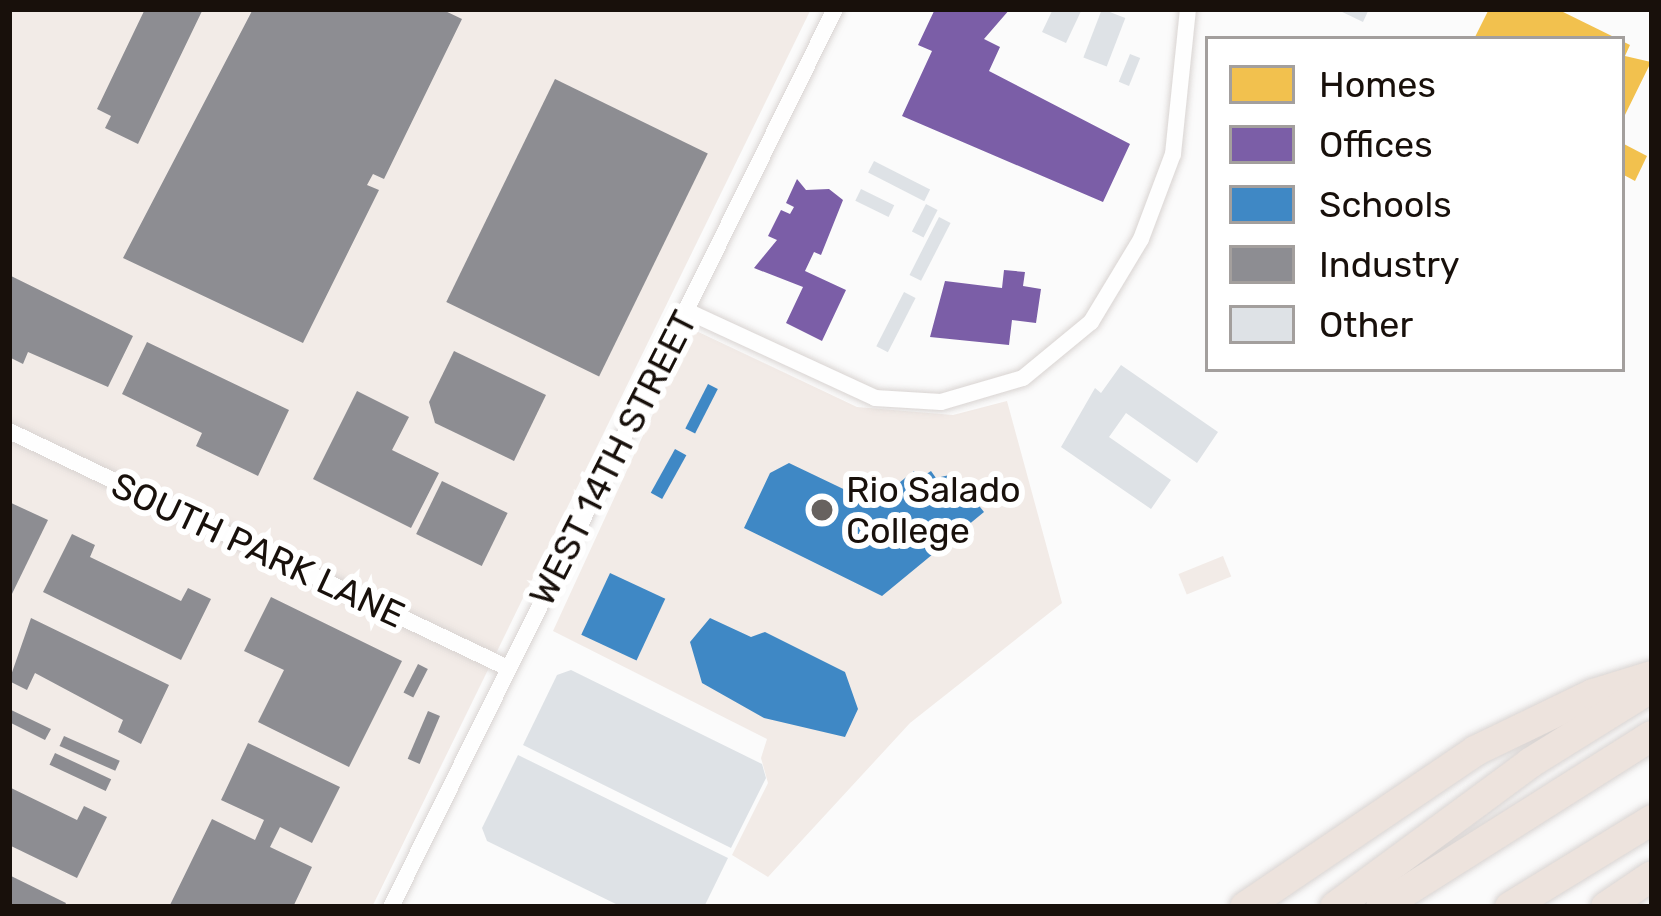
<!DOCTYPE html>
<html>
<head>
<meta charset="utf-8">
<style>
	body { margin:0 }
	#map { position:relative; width:1661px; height:916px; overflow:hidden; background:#fbfbfb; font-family:Rubik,sans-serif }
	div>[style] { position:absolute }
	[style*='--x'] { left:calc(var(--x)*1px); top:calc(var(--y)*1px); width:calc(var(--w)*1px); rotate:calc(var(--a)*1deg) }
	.built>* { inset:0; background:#f2ebe7; transform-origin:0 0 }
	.homes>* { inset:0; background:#f2c14e }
	.offices>* { inset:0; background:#7b5ea7 }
	.schools>* { inset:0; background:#3f88c5; transform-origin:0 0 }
	.industry>* { inset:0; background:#8d8d92; transform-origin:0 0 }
	.building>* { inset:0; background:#dee2e6; transform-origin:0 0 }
	.roads { filter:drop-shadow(0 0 3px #d9d4d2) drop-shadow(0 0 3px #d9d4d2) }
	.minor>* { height:16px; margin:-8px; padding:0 8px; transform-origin:8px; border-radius:8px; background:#fefefe }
	.motorway>* { height:30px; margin:-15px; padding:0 15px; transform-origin:15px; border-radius:15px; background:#ede3dd }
	.dots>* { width:33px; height:33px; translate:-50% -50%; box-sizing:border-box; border:6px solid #fff; border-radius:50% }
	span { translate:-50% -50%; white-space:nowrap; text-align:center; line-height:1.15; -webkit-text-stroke:12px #fff; paint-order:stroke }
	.street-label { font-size:36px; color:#18100b }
	.poi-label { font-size:36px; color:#18100b }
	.left { translate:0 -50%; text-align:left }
	.frame { position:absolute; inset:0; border:12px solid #18100b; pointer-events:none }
	.legend { position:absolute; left:1205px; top:36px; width:420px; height:336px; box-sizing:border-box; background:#fff; border:3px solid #a39f9d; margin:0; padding:15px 21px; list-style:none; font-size:36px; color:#18100b }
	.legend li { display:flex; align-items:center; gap:24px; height:60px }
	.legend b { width:60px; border:3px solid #a39f9d }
</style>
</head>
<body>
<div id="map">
	<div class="built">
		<i style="clip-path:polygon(9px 9px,811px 9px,372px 907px,9px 907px)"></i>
		<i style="clip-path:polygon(692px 329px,857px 407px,953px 415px,1007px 401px,1062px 603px,910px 723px,768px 877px,732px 855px,768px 783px,761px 758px,767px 739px,553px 631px)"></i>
		<i style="left:1223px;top:556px;width:22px;height:48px;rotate:68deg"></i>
	</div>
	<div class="homes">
		<i style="clip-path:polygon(1489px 9px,1557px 9px,1618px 39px,1474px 39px)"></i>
		<i style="clip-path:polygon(1622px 41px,1630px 45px,1625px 56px,1651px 62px,1622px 121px)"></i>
		<i style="clip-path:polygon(1622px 143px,1647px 156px,1635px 181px,1622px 174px)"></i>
	</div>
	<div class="offices">
		<i style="clip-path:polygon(935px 9px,1010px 9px,984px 39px,1000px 47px,989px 71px,1130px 144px,1103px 202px,902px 116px,932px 51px,918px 45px)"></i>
		<i style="clip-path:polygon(797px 179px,806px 190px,829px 189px,843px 200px,821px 255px,814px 252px,805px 271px,846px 290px,822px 341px,786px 323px,803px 287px,754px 268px,777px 240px,768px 236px,781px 210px,790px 214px,794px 207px,786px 203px)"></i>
		<i style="clip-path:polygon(1004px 270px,1025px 272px,1023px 286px,1041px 289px,1036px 323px,1012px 320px,1009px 345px,930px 337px,945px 281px,1002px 288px)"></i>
	</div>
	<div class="schools">
		<i style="left:708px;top:384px;width:11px;height:50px;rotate:27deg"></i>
		<i style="left:675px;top:449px;width:13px;height:50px;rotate:29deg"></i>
		<i style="clip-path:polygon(789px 463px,858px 496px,885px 494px,914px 471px,919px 479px,931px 471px,936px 478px,954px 474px,984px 512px,882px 596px,744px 528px,770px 473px)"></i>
		<i style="left:610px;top:573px;width:61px;height:68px;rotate:25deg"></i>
		<i style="clip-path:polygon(710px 618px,751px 637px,765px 632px,845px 672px,858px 709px,845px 737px,764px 718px,702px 683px,690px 642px)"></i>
	</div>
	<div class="industry">
		<i style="clip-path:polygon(145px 9px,203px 9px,138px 144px,105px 128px,111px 116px,97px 109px)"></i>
		<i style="clip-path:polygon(253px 9px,441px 9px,462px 19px,384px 179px,373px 174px,367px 185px,379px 190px,303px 343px,123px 258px)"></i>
		<i style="left:555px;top:79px;width:170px;height:248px;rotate:26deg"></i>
		<i style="clip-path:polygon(9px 275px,133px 336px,108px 387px,28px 352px,23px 364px,9px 357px)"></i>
		<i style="clip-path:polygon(147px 342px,289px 410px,258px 476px,196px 446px,202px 433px,122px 394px)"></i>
		<i style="clip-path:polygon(454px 351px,546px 395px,514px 461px,435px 423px,429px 402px)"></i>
		<i style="clip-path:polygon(357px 391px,409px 417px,392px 450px,439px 473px,411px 528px,313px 479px)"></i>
		<i style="left:442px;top:481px;width:73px;height:59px;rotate:26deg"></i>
		<i style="clip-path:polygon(9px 502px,48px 520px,9px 600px)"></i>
		<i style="clip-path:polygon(72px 534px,95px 545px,90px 557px,181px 601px,188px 588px,211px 599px,181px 660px,43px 592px)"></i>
		<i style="clip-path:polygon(271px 597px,402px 661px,349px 767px,258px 722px,284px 670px,244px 651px)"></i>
		<i style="clip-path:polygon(31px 618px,169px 685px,141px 744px,118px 732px,123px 720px,35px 673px,27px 690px,9px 681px)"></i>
		<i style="left:418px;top:664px;width:11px;height:32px;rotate:27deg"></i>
		<i style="clip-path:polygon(9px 709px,51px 729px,45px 740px,9px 722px)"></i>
		<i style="left:428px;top:711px;width:13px;height:52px;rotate:23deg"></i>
		<i style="left:64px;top:736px;width:61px;height:11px;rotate:24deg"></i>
		<i style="clip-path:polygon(248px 743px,340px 787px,312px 843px,280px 827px,270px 847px,312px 867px,293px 907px,169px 907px,212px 819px,255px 840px,264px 820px,221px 800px)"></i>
		<i style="left:55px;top:753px;width:62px;height:13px;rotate:25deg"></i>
		<i style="clip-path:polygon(9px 787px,77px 820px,84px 806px,107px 817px,77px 878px,9px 845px)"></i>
		<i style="clip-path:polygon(9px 875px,66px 903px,64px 907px,9px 907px)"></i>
	</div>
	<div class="building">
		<i style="clip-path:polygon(1053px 9px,1082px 9px,1066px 43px,1042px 32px)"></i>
		<i style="left:1102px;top:9px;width:25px;height:52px;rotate:21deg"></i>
		<i style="clip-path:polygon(1336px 9px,1369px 9px,1363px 22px)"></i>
		<i style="left:1130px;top:54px;width:11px;height:30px;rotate:22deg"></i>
		<i style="left:874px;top:161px;width:63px;height:13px;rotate:27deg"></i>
		<i style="left:861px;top:189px;width:37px;height:13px;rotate:26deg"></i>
		<i style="left:926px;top:204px;width:13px;height:31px;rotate:27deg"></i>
		<i style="left:939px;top:217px;width:13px;height:65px;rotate:27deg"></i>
		<i style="left:904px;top:292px;width:13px;height:61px;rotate:27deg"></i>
		<i style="clip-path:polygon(1121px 365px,1218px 432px,1197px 463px,1126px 413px,1109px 437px,1171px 480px,1151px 509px,1061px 447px,1095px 388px,1101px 393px)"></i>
		<i style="clip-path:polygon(571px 670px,762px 764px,766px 778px,731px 848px,523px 745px,557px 675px)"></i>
		<i style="clip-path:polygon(518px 755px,728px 858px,704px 907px,622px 907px,487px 841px,482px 828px)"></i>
	</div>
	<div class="roads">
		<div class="minor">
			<i style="--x:687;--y:311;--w:207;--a:24.8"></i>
			<i style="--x:875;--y:398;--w:66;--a:3.5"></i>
			<i style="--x:941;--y:402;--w:85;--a:-16.3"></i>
			<i style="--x:1023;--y:378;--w:88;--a:-39.5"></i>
			<i style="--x:1091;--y:322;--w:97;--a:-58.9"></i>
			<i style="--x:1141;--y:239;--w:91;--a:-69.4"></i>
			<i style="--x:1173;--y:154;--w:146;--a:-84.1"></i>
			<i style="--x:9;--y:431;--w:552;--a:25.41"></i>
			<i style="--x:391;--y:907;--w:1002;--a:-63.69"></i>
		</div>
		<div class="motorway">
			<i style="--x:1245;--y:907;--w:278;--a:-34.1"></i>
			<i style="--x:1475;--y:751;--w:131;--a:-25.8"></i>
			<i style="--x:1593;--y:694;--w:62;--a:-17"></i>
			<i style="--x:1335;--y:907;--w:242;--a:-36.4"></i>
			<i style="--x:1530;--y:763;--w:144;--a:-31.9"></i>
			<i style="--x:1381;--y:907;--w:320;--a:-32.3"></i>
			<i style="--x:1510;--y:907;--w:167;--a:-31.5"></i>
			<i style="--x:1606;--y:907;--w:55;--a:-34"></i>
		</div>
	</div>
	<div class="dots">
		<i style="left:822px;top:510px;background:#67625f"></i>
	</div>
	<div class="street-label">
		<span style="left:613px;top:458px;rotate:-63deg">WEST 14TH STREET</span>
		<span style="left:258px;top:550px;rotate:25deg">SOUTH PARK LANE</span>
	</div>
	<div class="poi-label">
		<span class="left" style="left:846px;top:510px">Rio Salado<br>College</span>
	</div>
	<div class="frame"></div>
	<ul class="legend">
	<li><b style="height:33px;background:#f2c14e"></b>Homes</li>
	<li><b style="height:33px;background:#7b5ea7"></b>Offices</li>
	<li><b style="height:33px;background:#3f88c5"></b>Schools</li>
	<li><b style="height:33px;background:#8d8d92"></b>Industry</li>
	<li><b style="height:33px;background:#dee2e6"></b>Other</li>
	</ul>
</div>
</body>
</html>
